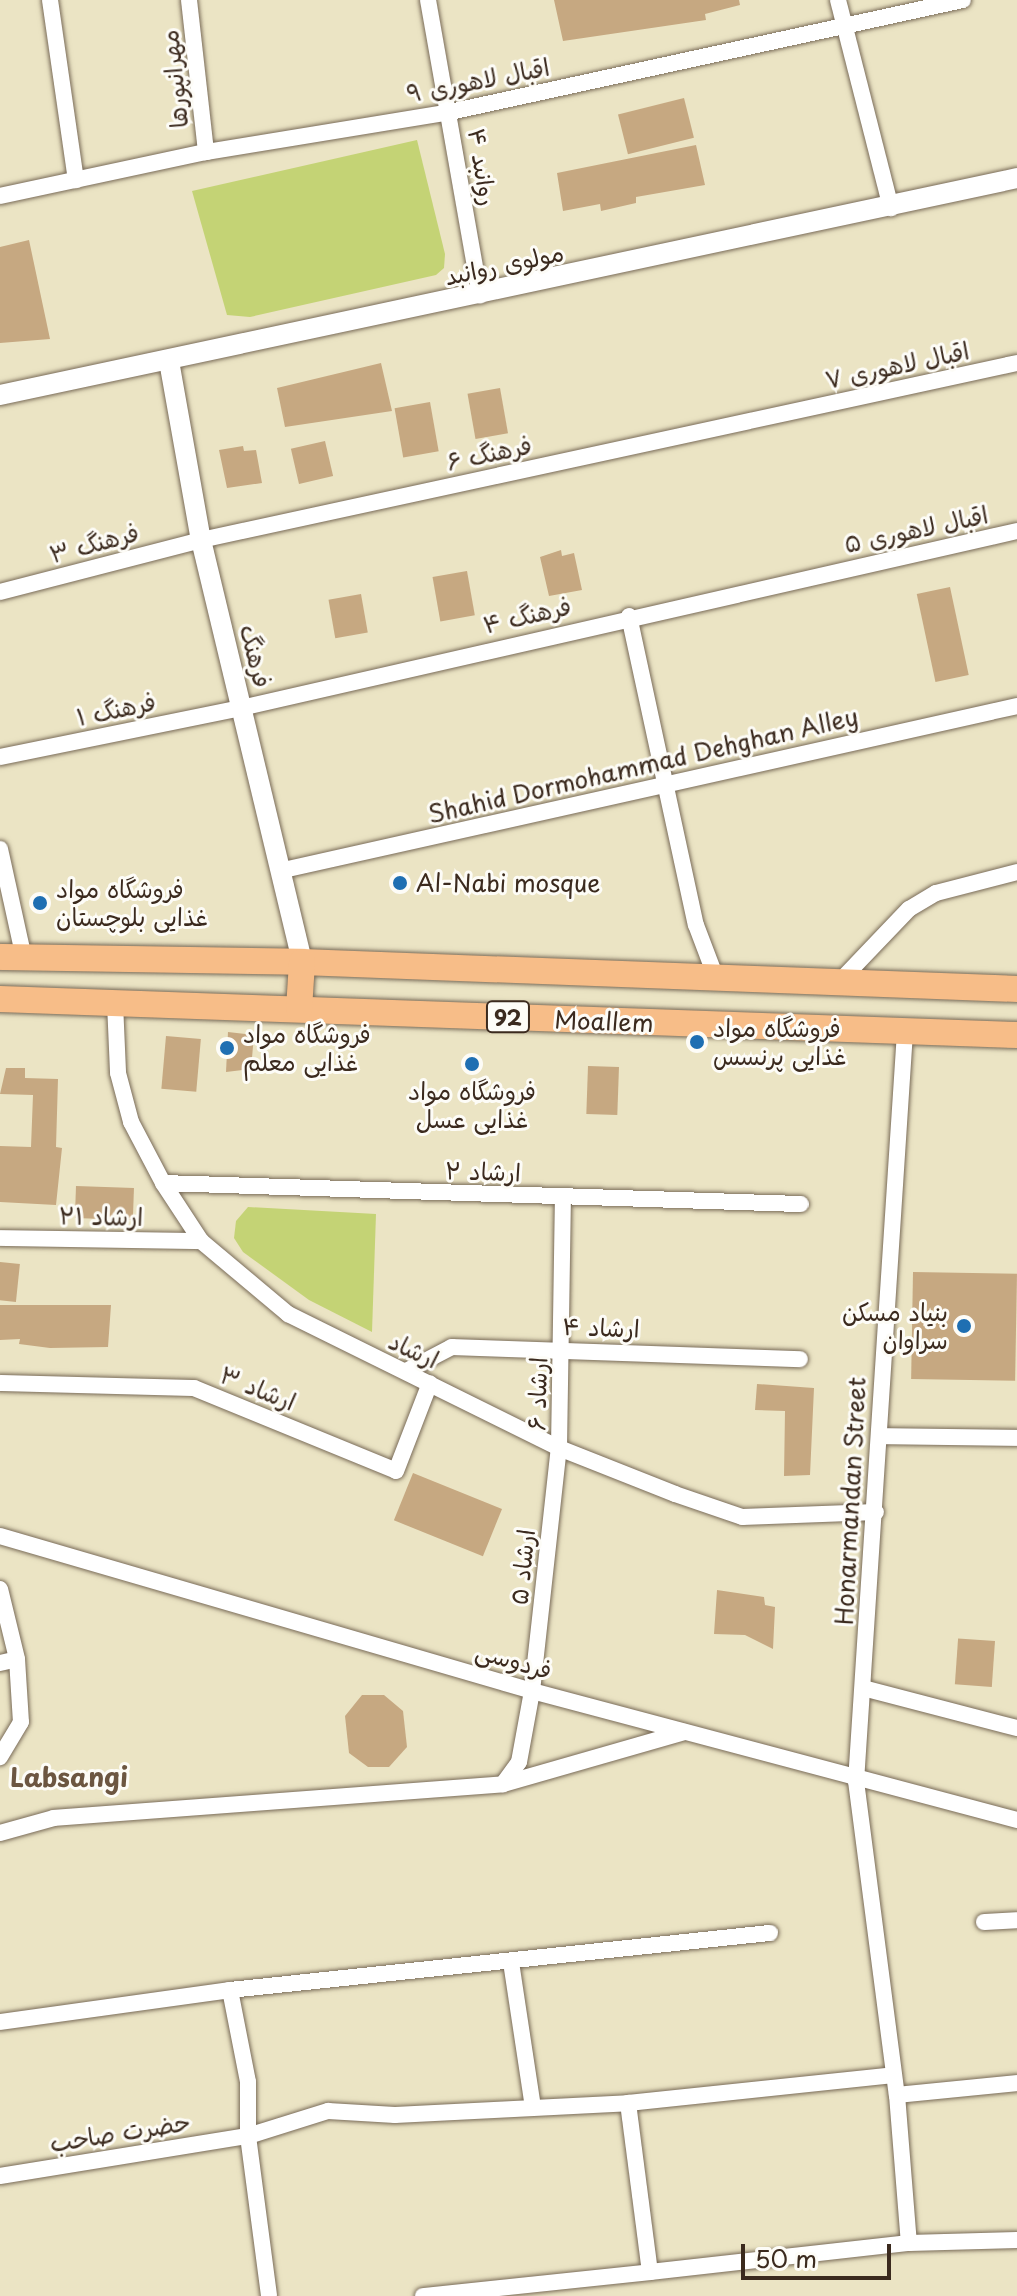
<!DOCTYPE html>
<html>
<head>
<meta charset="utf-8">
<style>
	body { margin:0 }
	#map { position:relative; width:1017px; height:2296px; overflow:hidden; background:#ebe4c4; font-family:"Playpen Sans","Playpen Sans Arabic",sans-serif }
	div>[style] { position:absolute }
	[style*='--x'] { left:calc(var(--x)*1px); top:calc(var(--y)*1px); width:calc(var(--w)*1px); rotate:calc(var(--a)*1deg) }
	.green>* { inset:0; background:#c4d375 }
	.building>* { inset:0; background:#c6a881; transform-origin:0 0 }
	.roads { filter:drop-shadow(0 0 2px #796b58) drop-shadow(0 0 2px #796b58) }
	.minor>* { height:16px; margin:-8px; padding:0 8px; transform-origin:8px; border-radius:8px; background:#fff }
	.tertiary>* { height:20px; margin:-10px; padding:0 10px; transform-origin:10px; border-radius:10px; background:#fff }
	.primary>* { height:26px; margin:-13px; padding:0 13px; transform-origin:13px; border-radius:13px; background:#f7bd88 }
	.dots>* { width:22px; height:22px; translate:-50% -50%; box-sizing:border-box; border:4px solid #fdfcf7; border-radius:50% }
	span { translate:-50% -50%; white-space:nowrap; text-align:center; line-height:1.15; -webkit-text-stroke:6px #fdfcf7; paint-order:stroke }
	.shield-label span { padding:2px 6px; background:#fdfcf7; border:2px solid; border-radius:6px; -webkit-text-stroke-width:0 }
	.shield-label { font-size:22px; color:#3b2a1e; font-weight:700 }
	.street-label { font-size:24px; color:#3b2a1e }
	.poi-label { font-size:24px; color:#3b2a1e }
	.left { translate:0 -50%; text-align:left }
	.right { translate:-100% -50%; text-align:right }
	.neighbourhood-label { font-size:26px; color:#6c5641; font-weight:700 }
	.scale { position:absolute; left:741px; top:2244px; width:150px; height:36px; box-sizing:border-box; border:4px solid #3b2a1e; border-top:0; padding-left:10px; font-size:24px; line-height:28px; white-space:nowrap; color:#3b2a1e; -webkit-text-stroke:6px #fdfcf7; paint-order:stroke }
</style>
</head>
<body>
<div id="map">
	<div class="green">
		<i style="clip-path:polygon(417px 140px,445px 254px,444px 268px,436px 275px,250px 317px,227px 315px,192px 191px)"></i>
		<i style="clip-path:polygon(248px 1207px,376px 1214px,372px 1332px,309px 1300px,243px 1252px,234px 1238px,236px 1221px)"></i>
	</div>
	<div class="building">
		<i style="clip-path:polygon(554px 0,739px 0,740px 5px,705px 14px,706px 20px,563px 41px)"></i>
		<i style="left:684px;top:98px;width:41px;height:68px;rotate:76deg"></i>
		<i style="clip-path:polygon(696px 145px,705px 185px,636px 197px,636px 203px,601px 211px,600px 204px,563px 211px,557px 173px)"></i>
		<i style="clip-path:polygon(29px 240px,50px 339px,0 343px,0 247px)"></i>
		<i style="clip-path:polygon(381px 363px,392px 411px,285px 427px,277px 388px)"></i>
		<i style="left:500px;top:388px;width:46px;height:33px;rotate:80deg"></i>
		<i style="left:430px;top:402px;width:50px;height:36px;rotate:80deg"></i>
		<i style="left:325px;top:441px;width:36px;height:35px;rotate:77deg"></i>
		<i style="clip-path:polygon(243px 446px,244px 451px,256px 450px,262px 483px,227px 488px,219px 450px)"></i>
		<i style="clip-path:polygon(561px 550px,562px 556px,574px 553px,582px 590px,549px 596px,540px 557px)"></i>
		<i style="left:467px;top:571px;width:45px;height:35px;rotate:80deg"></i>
		<i style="left:950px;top:587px;width:90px;height:34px;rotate:78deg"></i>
		<i style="left:361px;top:594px;width:39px;height:33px;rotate:80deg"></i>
		<i style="clip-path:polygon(228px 1032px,254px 1035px,251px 1069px,226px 1072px)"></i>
		<i style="left:166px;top:1036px;width:35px;height:53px;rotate:5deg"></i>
		<i style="left:588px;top:1066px;width:31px;height:48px;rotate:2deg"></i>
		<i style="clip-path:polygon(6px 1068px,25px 1068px,25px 1078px,58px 1079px,56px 1147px,62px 1148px,56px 1205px,0 1202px,0 1146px,31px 1147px,33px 1095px,0 1094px)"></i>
		<i style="left:76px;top:1186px;width:58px;height:32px;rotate:2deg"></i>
		<i style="left:0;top:1262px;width:20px;height:38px;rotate:6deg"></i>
		<i style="left:913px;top:1272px;width:104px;height:107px;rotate:1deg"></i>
		<i style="clip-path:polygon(0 1305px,111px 1305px,108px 1347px,50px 1348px,19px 1344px,20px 1339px,0 1340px)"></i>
		<i style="clip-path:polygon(757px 1384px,814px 1388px,810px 1475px,784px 1476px,785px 1411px,755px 1410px)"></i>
		<i style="left:413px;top:1473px;width:96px;height:51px;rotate:22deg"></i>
		<i style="clip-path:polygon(717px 1590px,764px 1597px,765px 1605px,775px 1607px,773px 1649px,745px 1635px,714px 1634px)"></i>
		<i style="left:995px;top:1641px;width:46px;height:37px;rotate:94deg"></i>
		<i style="clip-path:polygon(362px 1695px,384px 1695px,403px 1711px,407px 1747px,389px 1767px,368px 1767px,349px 1753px,345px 1716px)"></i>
	</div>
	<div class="roads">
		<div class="minor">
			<i style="--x:50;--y:0;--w:182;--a:81.8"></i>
			<i style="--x:189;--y:0;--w:153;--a:83.6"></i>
			<i style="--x:428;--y:0;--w:300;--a:80"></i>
			<i style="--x:838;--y:0;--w:215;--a:75.7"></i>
			<i style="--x:0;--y:196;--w:211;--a:-12.1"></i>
			<i style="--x:206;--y:152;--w:247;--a:-9.3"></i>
			<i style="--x:450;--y:112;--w:525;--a:-12.32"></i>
			<i style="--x:0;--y:592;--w:208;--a:-14.5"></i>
			<i style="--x:201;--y:540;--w:835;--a:-12.24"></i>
			<i style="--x:629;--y:616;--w:316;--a:77.8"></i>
			<i style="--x:696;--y:925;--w:53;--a:69.2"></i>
			<i style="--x:0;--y:757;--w:246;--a:-11.5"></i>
			<i style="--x:241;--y:708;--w:796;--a:-12.85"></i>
			<i style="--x:0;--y:849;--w:112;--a:77.6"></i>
			<i style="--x:279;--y:871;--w:756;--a:-12.6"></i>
			<i style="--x:842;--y:979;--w:97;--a:-46.3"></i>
			<i style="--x:909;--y:909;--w:31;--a:-31"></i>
			<i style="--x:936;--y:893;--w:84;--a:-14.5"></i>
			<i style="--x:115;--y:1003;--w:70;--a:87.5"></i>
			<i style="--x:118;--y:1073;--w:51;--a:75.1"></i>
			<i style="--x:131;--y:1122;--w:69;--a:62.3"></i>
			<i style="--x:163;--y:1183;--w:69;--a:56.8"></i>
			<i style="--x:201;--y:1241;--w:114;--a:40"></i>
			<i style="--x:288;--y:1314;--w:302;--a:26.3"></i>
			<i style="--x:559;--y:1448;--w:125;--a:21.6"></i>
			<i style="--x:675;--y:1494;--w:71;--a:18.9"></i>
			<i style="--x:742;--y:1517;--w:134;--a:-2.1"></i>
			<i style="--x:905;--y:1032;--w:751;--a:93.74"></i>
			<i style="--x:856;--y:1781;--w:317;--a:82.6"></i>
			<i style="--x:897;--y:2095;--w:148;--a:85.4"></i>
			<i style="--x:163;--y:1183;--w:638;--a:1.89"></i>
			<i style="--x:0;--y:1238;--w:201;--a:0.9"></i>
			<i style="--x:406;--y:1371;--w:52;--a:-27.6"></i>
			<i style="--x:452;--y:1347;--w:348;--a:2"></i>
			<i style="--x:0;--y:1383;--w:194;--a:1.5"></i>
			<i style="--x:194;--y:1388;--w:218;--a:22.3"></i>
			<i style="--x:396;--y:1471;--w:94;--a:-68.9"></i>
			<i style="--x:879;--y:1436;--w:138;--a:0.8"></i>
			<i style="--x:0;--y:1536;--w:554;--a:16.24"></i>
			<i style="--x:532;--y:1691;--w:502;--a:14.89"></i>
			<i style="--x:0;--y:1589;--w:72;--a:76.3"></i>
			<i style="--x:17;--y:1659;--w:63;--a:86.4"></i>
			<i style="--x:21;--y:1722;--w:41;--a:121"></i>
			<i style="--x:0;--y:1663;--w:17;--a:-13"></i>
			<i style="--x:863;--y:1688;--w:159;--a:14.6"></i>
			<i style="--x:503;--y:1784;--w:27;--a:-54"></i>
			<i style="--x:519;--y:1762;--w:72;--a:-79.6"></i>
			<i style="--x:532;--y:1691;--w:244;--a:-83.7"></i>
			<i style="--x:559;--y:1448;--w:250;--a:-89.1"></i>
			<i style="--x:0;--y:1833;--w:56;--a:-15.5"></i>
			<i style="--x:54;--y:1818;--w:450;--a:-4.3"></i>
			<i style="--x:503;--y:1784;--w:188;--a:-16"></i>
			<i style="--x:984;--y:1922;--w:33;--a:-3"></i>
			<i style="--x:511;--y:1962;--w:147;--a:81.4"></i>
			<i style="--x:230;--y:1990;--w:94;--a:78.9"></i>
			<i style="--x:248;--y:2082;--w:54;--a:90"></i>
			<i style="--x:248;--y:2136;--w:161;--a:82.5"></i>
			<i style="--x:0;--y:2022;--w:232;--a:-7.9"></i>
			<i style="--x:230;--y:1990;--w:543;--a:-6.03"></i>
			<i style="--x:897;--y:2095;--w:121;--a:-5.7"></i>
			<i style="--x:628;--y:2103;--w:170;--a:82.6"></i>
			<i style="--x:650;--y:2272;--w:261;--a:-6.4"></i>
			<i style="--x:909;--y:2243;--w:108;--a:-1.6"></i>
			<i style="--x:0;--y:2176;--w:251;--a:-9.2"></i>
			<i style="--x:248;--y:2136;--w:84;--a:-17.4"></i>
			<i style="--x:328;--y:2111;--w:67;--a:3.4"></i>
			<i style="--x:395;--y:2115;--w:233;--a:-2.9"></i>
			<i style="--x:628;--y:2103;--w:267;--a:-6"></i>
			<i style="--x:423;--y:2296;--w:228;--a:-6"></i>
		</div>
		<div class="tertiary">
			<i style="--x:169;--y:361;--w:182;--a:79.9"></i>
			<i style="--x:201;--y:540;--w:434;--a:76.5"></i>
			<i style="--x:0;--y:395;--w:1040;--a:-12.04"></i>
		</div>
		<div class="primary">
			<i style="--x:0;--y:957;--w:302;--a:0.9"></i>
			<i style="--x:302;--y:962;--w:716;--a:2.16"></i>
			<i style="--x:0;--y:999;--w:1018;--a:2.03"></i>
			<i style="--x:299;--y:1009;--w:47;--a:-86.3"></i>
		</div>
	</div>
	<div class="dots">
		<i style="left:400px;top:883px;background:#1f6fb2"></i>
		<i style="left:40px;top:903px;background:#1f6fb2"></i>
		<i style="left:697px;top:1042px;background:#1f6fb2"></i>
		<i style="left:227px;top:1048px;background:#1f6fb2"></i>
		<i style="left:472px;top:1064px;background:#1f6fb2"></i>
		<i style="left:964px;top:1326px;background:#1f6fb2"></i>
	</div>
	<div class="shield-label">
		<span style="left:508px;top:1017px">92</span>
	</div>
	<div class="street-label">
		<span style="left:174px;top:79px;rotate:-96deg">مهرانپورها</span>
		<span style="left:478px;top:80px;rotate:-11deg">اقبال لاهوری ۹</span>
		<span style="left:483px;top:167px;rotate:81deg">روانبد ۴</span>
		<span style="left:504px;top:264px;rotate:-12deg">مولوی روانبد</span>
		<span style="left:897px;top:365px;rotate:-12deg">اقبال لاهوری ۷</span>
		<span style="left:489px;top:453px;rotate:-12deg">فرهنگ ۶</span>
		<span style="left:916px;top:529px;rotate:-12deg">اقبال لاهوری ۵</span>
		<span style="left:94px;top:543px;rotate:-15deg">فرهنگ ۳</span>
		<span style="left:527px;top:615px;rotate:-13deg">فرهنگ ۴</span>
		<span style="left:256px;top:656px;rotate:76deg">فرهنگ</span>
		<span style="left:116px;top:709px;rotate:-12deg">فرهنگ ۱</span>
		<span style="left:643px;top:765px;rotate:-13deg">Shahid Dormohammad Dehghan Alley</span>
		<span style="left:604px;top:1021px;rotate:2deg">Moallem</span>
		<span style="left:483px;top:1171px;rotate:2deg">ارشاد ۲</span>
		<span style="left:101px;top:1216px;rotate:1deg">ارشاد ۲۱</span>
		<span style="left:601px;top:1327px;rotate:2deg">ارشاد ۴</span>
		<span style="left:414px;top:1350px;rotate:25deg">ارشاد</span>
		<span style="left:258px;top:1388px;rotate:22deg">ارشاد ۳</span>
		<span style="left:537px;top:1394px;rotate:-88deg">ارشاد ۶</span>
		<span style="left:850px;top:1501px;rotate:-87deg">Honarmandan Street</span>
		<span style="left:522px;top:1567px;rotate:-84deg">ارشاد ۵</span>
		<span style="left:514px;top:1660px;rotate:16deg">فردوسی</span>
		<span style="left:120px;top:2132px;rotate:-9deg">حضرت صاحب</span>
	</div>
	<div class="poi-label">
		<span class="left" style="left:416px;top:883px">Al-Nabi mosque</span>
		<span class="left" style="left:56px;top:903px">فروشگاه مواد<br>غذایی بلوچستان</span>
		<span class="left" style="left:713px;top:1042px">فروشگاه مواد<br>غذایی پرنسس</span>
		<span class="left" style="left:243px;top:1048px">فروشگاه مواد<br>غذایی معلم</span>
		<span style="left:472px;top:1105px">فروشگاه مواد<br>غذایی عسل</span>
		<span class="right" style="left:948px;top:1326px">بنیاد مسکن<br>سراوان</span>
	</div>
	<div class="neighbourhood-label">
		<span style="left:69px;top:1777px">Labsangi</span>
	</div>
	<div class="scale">50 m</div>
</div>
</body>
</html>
